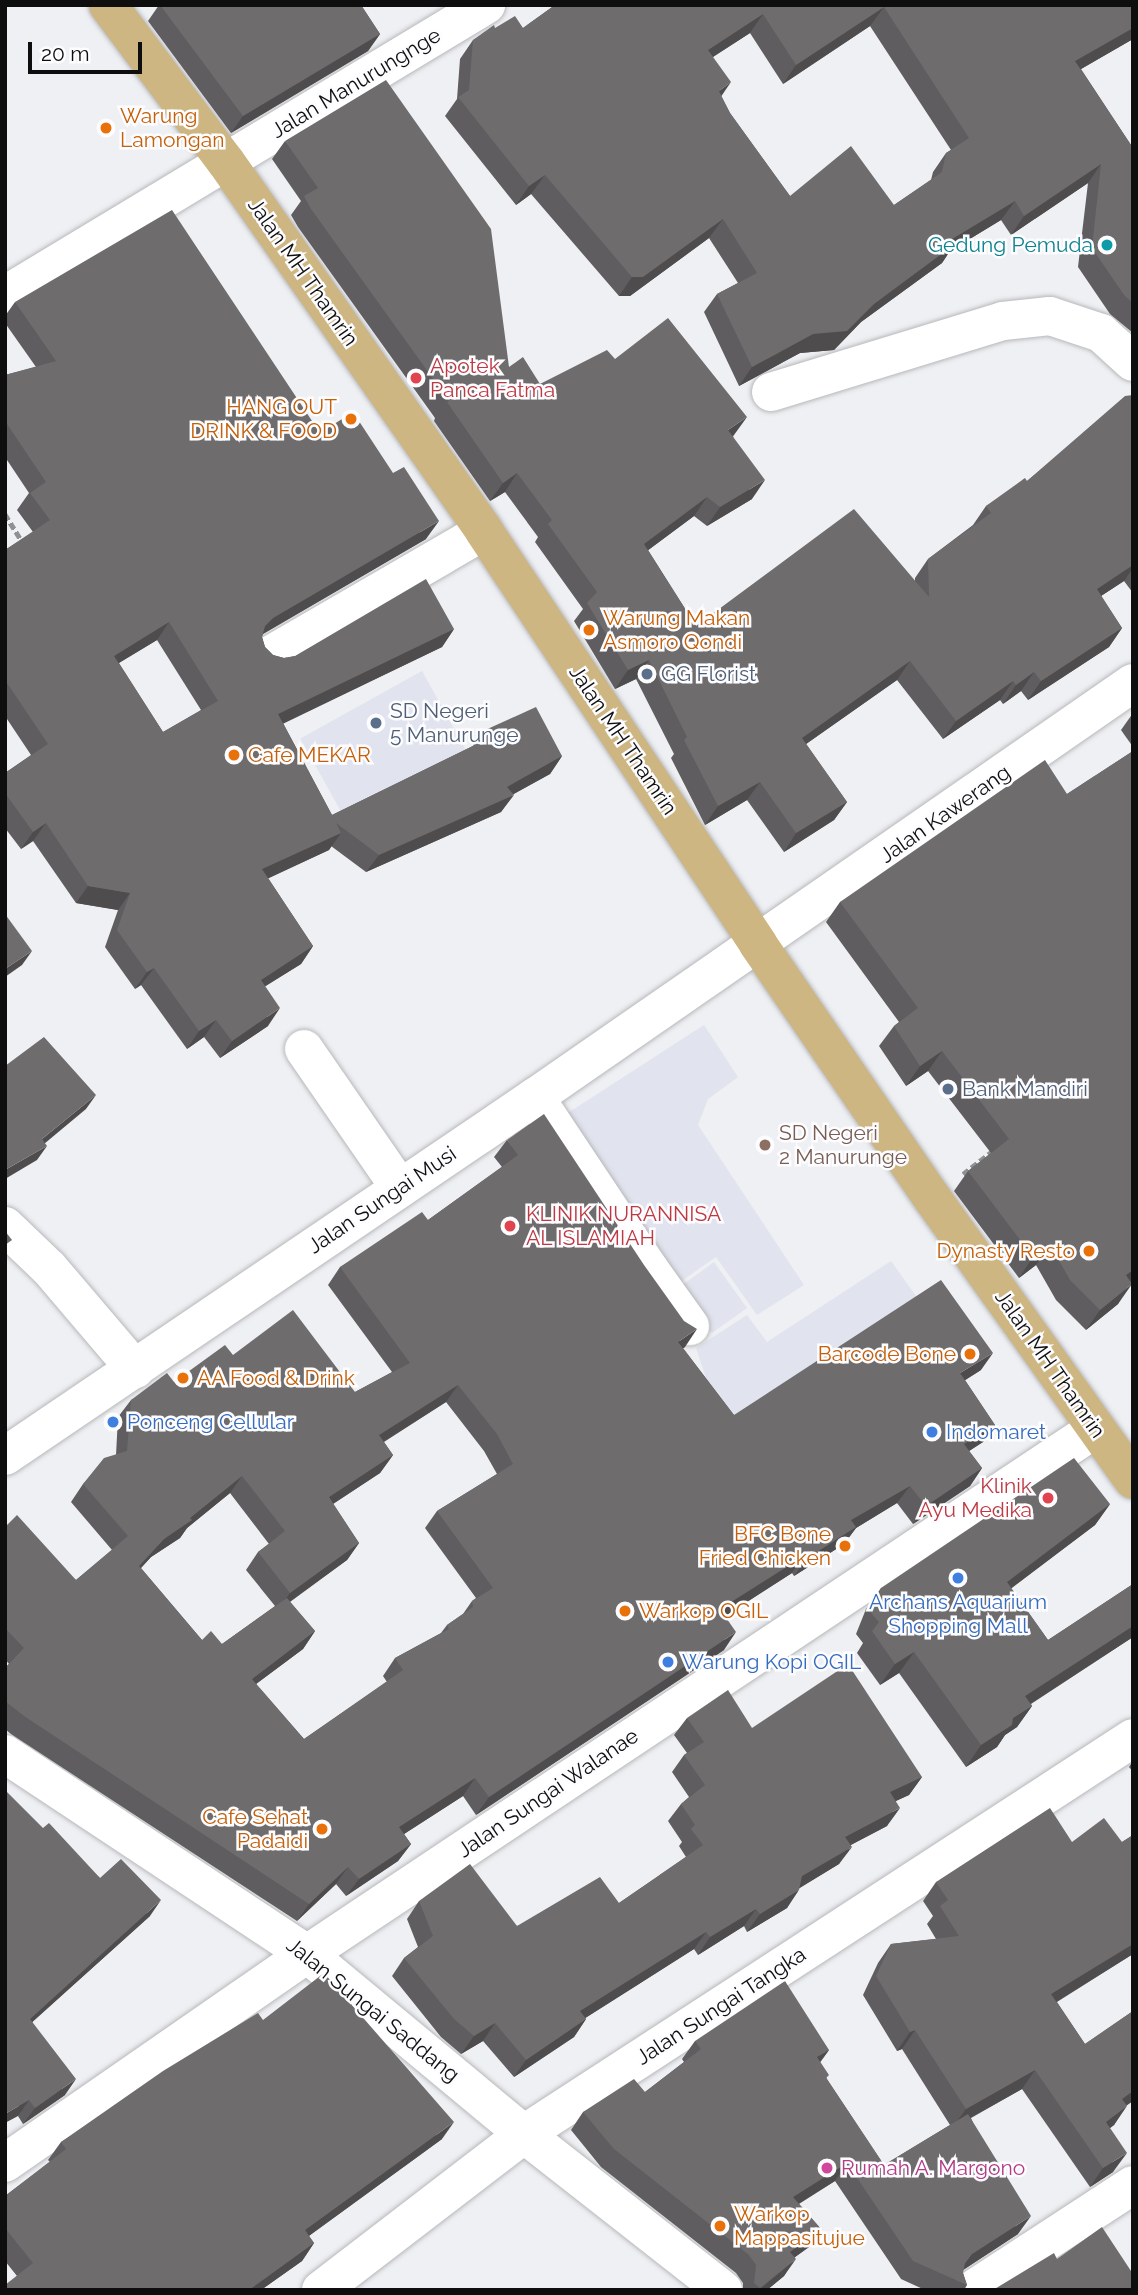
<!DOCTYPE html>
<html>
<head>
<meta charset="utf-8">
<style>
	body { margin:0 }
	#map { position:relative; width:1138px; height:2295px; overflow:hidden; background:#eff0f3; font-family:Raleway,sans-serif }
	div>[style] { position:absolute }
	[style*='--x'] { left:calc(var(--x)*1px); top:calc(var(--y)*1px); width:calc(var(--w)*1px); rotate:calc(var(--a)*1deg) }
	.built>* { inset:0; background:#e1e3ee; transform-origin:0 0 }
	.path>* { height:4.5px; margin-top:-2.25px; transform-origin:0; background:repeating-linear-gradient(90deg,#8f9092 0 7px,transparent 0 10.5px) }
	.roads { filter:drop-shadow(0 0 2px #b7b8bb) drop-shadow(0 0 2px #b7b8bb) }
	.minor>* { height:38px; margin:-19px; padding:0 19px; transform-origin:19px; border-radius:19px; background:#fff }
	.major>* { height:38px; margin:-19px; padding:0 19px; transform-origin:19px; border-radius:19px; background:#ceb682 }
	.wall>* { inset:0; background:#5f5d5f }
	.shaded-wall>* { inset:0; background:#4e4c4d }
	.building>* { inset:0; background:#6f6c6e }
	.dots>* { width:19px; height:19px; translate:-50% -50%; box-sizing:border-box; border:4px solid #fdfdff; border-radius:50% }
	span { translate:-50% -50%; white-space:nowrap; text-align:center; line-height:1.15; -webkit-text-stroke:5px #fdfdff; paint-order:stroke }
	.street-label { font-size:21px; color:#0e0e0f }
	.food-label { font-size:21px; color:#c56008 }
	.left { translate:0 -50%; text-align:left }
	.right { translate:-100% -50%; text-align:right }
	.culture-label { font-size:21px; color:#0d838f }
	.health-label { font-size:21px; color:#be3a42 }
	.service-label { font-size:21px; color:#4e5e75 }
	.education-label { font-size:21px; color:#785e54 }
	.shop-label { font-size:21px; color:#366cbe }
	.hotel-label { font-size:21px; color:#b23c85 }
	.frame { position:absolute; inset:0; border:7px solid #0e0e0f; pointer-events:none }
	.scale { position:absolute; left:28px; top:42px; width:114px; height:32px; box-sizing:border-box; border:4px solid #0e0e0f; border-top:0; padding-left:9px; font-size:21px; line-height:24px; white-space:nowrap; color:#0e0e0f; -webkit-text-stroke:5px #fdfdff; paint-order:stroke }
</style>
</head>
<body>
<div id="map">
	<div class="built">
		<i style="left:422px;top:671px;width:90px;height:139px;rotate:61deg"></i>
		<i style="clip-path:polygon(704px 1025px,738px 1077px,708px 1099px,698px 1125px,804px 1285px,757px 1315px,716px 1257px,670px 1289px,557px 1120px)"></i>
		<i style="clip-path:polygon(891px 1261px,921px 1303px,739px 1421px,707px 1381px,696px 1348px,747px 1315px,767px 1342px)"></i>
		<i style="clip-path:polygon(714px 1262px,747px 1308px,712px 1333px,699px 1327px,677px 1289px)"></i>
	</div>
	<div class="path">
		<i style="--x:5;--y:514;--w:34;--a:58"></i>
		<i style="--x:963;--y:1174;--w:41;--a:-38"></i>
	</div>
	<div class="roads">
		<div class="minor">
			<i style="--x:5;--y:295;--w:562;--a:-31.09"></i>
			<i style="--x:771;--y:392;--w:243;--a:-17"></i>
			<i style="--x:1003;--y:321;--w:47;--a:-6.1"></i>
			<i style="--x:1050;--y:316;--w:54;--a:18.4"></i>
			<i style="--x:1101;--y:333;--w:43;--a:42.2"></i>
			<i style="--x:272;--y:654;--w:245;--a:-30.1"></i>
			<i style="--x:304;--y:1049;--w:169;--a:55.4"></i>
			<i style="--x:535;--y:1097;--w:208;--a:56.4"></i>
			<i style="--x:650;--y:1270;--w:69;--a:54.5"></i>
			<i style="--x:5;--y:1226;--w:61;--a:43.7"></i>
			<i style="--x:49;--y:1268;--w:133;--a:49.6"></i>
			<i style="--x:5;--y:1456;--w:640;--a:-34.11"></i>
			<i style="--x:535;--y:1097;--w:727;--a:-34.7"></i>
			<i style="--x:5;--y:1754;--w:362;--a:33.5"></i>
			<i style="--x:307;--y:1954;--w:282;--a:39.7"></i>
			<i style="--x:524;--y:2134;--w:253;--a:38.1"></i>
			<i style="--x:5;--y:2163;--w:367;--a:-34.7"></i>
			<i style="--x:307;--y:1954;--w:947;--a:-33.67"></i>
			<i style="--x:321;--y:2290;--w:256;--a:-37.5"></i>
			<i style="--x:524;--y:2134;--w:726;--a:-33.03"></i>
			<i style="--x:972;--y:2290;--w:192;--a:-33.1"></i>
		</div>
		<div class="major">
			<i style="--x:108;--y:5;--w:196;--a:53.1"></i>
			<i style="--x:226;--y:162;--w:450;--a:55"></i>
			<i style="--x:484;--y:531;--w:496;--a:56.4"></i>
			<i style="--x:758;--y:944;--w:308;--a:55.6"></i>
			<i style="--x:932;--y:1198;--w:346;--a:54.5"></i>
		</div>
	</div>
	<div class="wall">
		<i style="clip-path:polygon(159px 5px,361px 5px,380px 34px,368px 51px,231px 133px,148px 21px)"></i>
		<i style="clip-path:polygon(evenodd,555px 5px,1133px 5px,1133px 39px,1081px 69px,1133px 148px,1133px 333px,1110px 314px,1078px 267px,1088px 183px,1011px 235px,1001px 220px,950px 251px,942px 263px,861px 322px,834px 350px,800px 353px,739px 386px,704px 312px,717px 294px,738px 283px,709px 238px,630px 296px,619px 296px,531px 194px,516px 205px,445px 116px,457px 99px,460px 59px,473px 40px,495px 28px,523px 28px,555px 5px,870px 26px,951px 150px,946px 153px,933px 172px,931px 180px,894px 205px,790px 196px,730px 113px,721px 96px,713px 57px,750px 33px,783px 84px,870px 26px)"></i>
		<i style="clip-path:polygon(285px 141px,509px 367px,540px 384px,615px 359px,734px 435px,733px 436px,752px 499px,707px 526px,694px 516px,648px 550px,696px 626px,915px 581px,915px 578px,928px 559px,973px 525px,986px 506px,1027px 481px,1133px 395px,1133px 593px,1124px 581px,1101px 596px,1122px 628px,1109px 647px,1028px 700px,1021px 691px,1003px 704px,1000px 700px,943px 739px,897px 680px,806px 744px,847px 802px,834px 820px,784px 852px,747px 800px,705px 825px,671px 758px,674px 754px,636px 679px,615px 689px,574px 621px,583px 609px,535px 542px,538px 537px,505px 492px,490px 501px,434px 421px,435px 418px,298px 227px,291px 215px,301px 201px,272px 159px)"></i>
		<i style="clip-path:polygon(evenodd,15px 302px,320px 433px,426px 539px,263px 634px,262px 637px,265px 647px,273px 655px,284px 658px,454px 629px,442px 647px,283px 723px,332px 815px,473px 746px,483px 731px,562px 756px,550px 774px,513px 794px,501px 812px,366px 872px,331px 846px,329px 850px,268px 878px,313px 946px,301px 964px,265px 986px,268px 1026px,220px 1058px,204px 1037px,187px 1049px,141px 985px,135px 989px,105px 947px,118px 910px,76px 903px,33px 841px,21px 849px,5px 828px,5px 773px,31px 755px,5px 716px,5px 550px,33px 532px,17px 510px,29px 493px,5px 457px,5px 375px,36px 367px,5px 323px,5px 316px,15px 302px,157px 640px,201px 710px,163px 732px,119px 663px,157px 640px)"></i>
		<i style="clip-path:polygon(1133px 713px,1133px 747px,1121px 730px)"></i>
		<i style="clip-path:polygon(1133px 751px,1133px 1280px,1131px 1281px,1118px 1304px,1086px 1330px,1056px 1300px,1036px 1265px,1019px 1278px,954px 1191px,968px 1171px,991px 1153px,928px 1071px,906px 1086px,879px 1046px,894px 1026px,899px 1022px,826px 922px,840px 902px,1067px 794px)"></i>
		<i style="clip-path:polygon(evenodd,507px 1140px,685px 1347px,683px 1348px,734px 1415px,981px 1370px,965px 1380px,995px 1425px,983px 1442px,969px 1451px,982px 1468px,970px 1486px,913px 1524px,897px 1503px,856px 1528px,844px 1544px,794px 1576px,792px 1573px,725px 1616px,724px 1650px,476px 1815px,463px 1796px,404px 1834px,411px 1844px,398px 1861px,346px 1896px,336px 1884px,297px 1921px,11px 1734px,5px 1729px,5px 1668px,9px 1664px,5px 1659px,5px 1527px,76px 1580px,112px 1550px,71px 1502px,83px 1484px,116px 1455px,118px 1417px,131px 1400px,174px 1382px,233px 1355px,355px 1392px,392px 1372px,328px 1285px,340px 1267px,428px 1220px,502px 1167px,494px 1157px,507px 1140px,446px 1402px,484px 1451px,497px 1474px,437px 1511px,425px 1528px,476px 1598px,472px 1601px,463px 1614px,447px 1625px,441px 1633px,395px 1658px,383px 1676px,387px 1682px,304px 1739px,256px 1684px,303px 1649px,315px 1631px,290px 1602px,347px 1560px,359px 1543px,333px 1504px,380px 1473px,393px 1455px,384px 1442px,446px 1402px,507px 1140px,230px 1493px,269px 1544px,258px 1552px,246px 1570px,275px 1606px,222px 1644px,202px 1640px,141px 1568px,151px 1557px,180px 1538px,187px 1528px,230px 1493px)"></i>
		<i style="clip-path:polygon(1110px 1504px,1095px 1525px,1011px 1588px,1048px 1640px,1133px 1584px,1133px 1637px,1031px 1704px,1032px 1706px,1017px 1727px,1005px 1735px,997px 1747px,966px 1767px,899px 1673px,880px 1685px,857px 1653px,863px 1643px,856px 1634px,866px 1609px,881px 1588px)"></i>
		<i style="clip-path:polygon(687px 1718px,752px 1728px,922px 1777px,909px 1795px,896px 1801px,887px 1826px,851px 1845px,839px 1864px,799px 1888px,787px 1908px,747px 1932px,744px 1926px,698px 1955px,694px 1949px,585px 2018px,586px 2019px,574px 2037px,514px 2077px,483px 2041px,461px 2054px,441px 2037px,392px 1976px,404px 1958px,418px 1947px,407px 1919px,419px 1901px,517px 1926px,619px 1903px,686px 1857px,679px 1846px,682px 1842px,668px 1821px,681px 1804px,689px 1797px,672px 1772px,684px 1755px,687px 1753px,674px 1735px)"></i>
		<i style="clip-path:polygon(1133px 1761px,1133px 1772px,1129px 1767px)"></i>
		<i style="clip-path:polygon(43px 1828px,100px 1878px,150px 1916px,32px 2022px,65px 2095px,23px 2124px,18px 2116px)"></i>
		<i style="clip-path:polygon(1133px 1835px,1133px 1954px,1057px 2002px,1085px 2044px,1133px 2011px,1133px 2101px,1126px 2105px,1114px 2125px,1110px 2128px,1113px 2172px,1090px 2187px,1022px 2089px,971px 2118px,1018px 2234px,963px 2270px,963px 2273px,967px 2285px,964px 2290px,925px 2290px,901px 2279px,835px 2181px,799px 2204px,821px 2229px,809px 2247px,795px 2257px,784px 2276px,767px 2290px,743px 2290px,743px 2283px,736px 2273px,601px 2167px,571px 2130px,583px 2112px,645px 2092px,684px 2062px,682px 2059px,695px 2041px,829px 2050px,820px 2062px,827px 2079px,884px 2165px,950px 2125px,902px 2049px,897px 2051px,863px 1995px,878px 1963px,891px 1944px,936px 1939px,927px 1924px,933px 1916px,923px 1901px,936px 1882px,1072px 1842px,1122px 1842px)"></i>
		<i style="clip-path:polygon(263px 2020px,442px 2139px,309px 2236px,314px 2243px,302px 2261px,261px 2290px,5px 2290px,17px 2276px,5px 2261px,5px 2196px,50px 2162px,48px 2160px,61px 2142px)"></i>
	</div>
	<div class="shaded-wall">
		<i style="clip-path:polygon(884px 7px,870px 26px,783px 84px,796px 65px)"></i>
		<i style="clip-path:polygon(763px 14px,750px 33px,694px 69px,708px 50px)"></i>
		<i style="clip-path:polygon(1133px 28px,1133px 39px,1062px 80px,1075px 61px)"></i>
		<i style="clip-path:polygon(380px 34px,368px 51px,231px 133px,243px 116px)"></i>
		<i style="clip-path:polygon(731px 82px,718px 101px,719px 91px)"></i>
		<i style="clip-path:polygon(1101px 164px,1088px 183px,1011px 235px,1024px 216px)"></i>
		<i style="clip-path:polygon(545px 175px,531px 194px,516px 205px,529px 186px)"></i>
		<i style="clip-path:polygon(1015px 201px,1001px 220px,950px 251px,942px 263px,861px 322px,834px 350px,800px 353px,739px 386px,752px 367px,813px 334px,874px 304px,952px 239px)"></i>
		<i style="clip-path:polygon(723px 219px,709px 238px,630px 296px,619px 296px,632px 277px)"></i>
		<i style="clip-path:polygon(747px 417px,734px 435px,715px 449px,728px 430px)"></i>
		<i style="clip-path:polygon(517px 473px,505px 492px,490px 501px,503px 483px)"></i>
		<i style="clip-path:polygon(765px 480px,752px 499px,707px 526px,720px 507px)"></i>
		<i style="clip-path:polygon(707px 497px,694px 516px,631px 563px,644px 544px)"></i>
		<i style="clip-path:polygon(439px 521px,426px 539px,261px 635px,265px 626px,273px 618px)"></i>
		<i style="clip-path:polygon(1133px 565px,1133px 568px,1124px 581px,1084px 607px,1097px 589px)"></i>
		<i style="clip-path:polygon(169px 622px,157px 640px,102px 673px,114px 656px)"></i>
		<i style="clip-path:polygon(1122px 628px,1109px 647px,1028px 700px,1041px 681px)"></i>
		<i style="clip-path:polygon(454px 629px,442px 647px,266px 732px,278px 714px)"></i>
		<i style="clip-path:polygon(649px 660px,636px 679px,615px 689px,628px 670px)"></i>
		<i style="clip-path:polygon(910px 661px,897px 680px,789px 756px,802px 738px)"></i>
		<i style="clip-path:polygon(1034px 672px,1021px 691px,1003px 704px,1016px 685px)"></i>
		<i style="clip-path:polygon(1013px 681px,1000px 700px,943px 739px,956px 721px)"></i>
		<i style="clip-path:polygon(562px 756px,550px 774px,505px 799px,514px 795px,501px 812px,366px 872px,379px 855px)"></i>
		<i style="clip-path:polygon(760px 782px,747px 800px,705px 825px,718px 806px)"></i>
		<i style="clip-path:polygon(847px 802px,834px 820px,784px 852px,796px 833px)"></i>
		<i style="clip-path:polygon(46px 823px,33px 841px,21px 849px,33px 832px)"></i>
		<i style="clip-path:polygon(341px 833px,329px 850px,250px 887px,262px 869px)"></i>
		<i style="clip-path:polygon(88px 886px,130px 893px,118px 910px,76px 903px)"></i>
		<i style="clip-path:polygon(313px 946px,301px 964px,248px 997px,261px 980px)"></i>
		<i style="clip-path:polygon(32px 951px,22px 965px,5px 977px,5px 969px)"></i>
		<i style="clip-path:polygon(154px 968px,141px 985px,135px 989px,147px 972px)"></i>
		<i style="clip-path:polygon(280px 1008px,268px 1026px,220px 1058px,232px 1041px)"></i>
		<i style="clip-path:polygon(216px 1020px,204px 1037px,187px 1049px,199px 1031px)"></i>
		<i style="clip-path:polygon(942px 1051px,928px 1071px,906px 1086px,920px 1066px)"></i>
		<i style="clip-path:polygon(96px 1095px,86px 1109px,32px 1154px,42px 1139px)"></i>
		<i style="clip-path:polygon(47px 1146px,37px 1160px,5px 1179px,5px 1170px)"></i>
		<i style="clip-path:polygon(1050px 1245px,1036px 1265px,1019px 1278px,1033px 1257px)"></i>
		<i style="clip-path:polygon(1133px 1270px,1133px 1280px,1112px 1295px,1126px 1275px)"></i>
		<i style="clip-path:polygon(1132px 1284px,1118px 1304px,1086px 1330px,1100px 1310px)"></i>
		<i style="clip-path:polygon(697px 1329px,685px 1347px,666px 1359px,678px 1342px)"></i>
		<i style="clip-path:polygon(993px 1353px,981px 1370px,948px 1391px,960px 1373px)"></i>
		<i style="clip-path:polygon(458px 1385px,446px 1402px,367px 1452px,379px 1435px)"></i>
		<i style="clip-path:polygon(995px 1425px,983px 1442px,952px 1462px,964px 1444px)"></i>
		<i style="clip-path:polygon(393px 1455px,380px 1473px,316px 1515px,329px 1497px)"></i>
		<i style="clip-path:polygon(982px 1468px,970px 1486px,913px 1524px,926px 1506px)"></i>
		<i style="clip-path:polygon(242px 1476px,230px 1493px,187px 1528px,180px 1538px,151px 1557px,127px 1583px,139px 1566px,164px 1539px)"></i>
		<i style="clip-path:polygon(910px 1486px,897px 1503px,856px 1528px,844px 1544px,794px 1576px,806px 1559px,851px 1520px)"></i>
		<i style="clip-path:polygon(1110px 1504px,1095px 1525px,992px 1603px,1007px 1582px)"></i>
		<i style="clip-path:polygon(359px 1543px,347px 1560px,278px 1610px,290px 1593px)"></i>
		<i style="clip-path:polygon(804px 1556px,792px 1573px,708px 1627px,720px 1609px)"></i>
		<i style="clip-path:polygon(1133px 1626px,1133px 1637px,1010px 1717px,1025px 1696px)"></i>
		<i style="clip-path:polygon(315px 1631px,303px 1649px,240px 1696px,252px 1679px)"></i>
		<i style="clip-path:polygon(736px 1632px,724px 1650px,476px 1815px,489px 1797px)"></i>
		<i style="clip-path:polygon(914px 1652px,899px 1673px,880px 1685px,895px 1664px)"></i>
		<i style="clip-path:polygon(1032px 1706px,1017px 1727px,1005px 1735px,997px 1747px,966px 1767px,981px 1745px,1013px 1718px)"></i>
		<i style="clip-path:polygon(922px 1777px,909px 1795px,878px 1809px,890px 1792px)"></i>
		<i style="clip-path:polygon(475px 1778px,463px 1796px,387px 1845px,399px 1827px)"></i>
		<i style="clip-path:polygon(900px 1808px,887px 1826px,833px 1854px,845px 1837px)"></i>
		<i style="clip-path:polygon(411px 1844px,398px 1861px,346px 1896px,359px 1879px)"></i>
		<i style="clip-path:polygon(852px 1847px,839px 1864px,790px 1894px,802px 1876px)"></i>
		<i style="clip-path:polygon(348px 1867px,336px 1884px,297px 1921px,309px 1904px)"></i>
		<i style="clip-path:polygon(799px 1890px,787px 1908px,747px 1932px,760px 1914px)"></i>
		<i style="clip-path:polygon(161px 1900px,150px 1916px,18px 2035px,30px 2019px)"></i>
		<i style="clip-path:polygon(756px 1909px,744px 1926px,698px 1955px,710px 1937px)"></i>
		<i style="clip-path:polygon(706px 1932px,694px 1949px,568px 2029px,580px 2011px)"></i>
		<i style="clip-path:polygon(1133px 1944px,1133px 1954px,1038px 2013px,1051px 1994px)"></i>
		<i style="clip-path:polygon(586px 2019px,574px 2037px,514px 2077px,526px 2060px)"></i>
		<i style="clip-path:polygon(495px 2023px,483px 2041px,461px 2054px,474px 2036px)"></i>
		<i style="clip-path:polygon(915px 2030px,902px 2049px,897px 2051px,910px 2032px)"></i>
		<i style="clip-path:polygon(829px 2050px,816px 2068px,817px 2057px)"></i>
		<i style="clip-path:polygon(1035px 2070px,1022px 2089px,952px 2128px,966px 2109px)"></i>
		<i style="clip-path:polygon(76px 2079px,65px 2095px,23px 2124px,35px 2108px)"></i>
		<i style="clip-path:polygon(1133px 2091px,1133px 2101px,1109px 2118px,1122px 2099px)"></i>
		<i style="clip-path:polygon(29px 2100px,18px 2116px,5px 2123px,5px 2114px)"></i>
		<i style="clip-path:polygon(1127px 2106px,1114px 2125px,1093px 2141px,1106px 2122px)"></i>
		<i style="clip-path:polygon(454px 2122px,442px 2139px,292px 2248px,305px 2230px)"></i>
		<i style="clip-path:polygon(1127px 2153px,1113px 2172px,1090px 2187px,1103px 2168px)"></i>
		<i style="clip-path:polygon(847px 2163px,835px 2181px,780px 2215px,793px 2197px)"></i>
		<i style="clip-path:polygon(1031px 2216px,1018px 2234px,960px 2272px,952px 2281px,972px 2254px)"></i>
		<i style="clip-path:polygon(821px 2229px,809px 2247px,777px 2270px,790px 2252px)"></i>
		<i style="clip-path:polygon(314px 2243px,302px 2261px,261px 2290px,249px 2290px)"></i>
		<i style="clip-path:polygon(796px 2259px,784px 2276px,767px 2290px,759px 2290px)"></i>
	</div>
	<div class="building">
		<i style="clip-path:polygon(160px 5px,361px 5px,380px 34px,243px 116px)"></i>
		<i style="clip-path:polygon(evenodd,555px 5px,1133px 5px,1133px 28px,1075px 61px,1133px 148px,1133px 303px,1124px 295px,1092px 248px,1101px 164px,1024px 216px,1015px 201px,952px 239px,955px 244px,874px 304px,847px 331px,813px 334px,752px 367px,717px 294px,757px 273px,723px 219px,643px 277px,632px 277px,545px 175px,529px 186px,458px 97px,469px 90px,473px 40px,494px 25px,495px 28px,515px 16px,523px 28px,555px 5px,884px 7px,969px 138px,946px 153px,942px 172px,894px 205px,851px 146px,790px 196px,730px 113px,719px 91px,731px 82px,708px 50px,763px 14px,796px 65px,884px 7px)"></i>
		<i style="clip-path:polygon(386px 80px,491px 229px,509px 367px,523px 357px,540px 384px,607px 350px,615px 359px,668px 318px,747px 417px,728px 430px,765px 480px,720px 507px,707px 497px,644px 544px,696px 626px,854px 509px,929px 597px,928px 559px,991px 513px,986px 506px,1025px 478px,1027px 481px,1125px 396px,1133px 395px,1133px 565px,1097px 589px,1122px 628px,1041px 681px,1034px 672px,1016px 685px,1013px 681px,956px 721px,910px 661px,802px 738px,847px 802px,796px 833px,760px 782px,718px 806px,684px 740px,687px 737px,649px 660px,628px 670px,587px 603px,597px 592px,548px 524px,552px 520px,517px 473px,503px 483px,447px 402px,449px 401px,311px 209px,304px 196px,318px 188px,285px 141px)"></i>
		<i style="clip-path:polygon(evenodd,172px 210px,320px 433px,353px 412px,393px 473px,404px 467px,439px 521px,273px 618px,265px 626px,262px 637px,265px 647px,273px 655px,284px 658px,295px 656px,426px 579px,454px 629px,278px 714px,332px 815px,487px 739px,483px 731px,536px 707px,562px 756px,507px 787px,514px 795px,379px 855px,336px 823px,341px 833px,262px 869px,313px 946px,261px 980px,280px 1008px,232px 1041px,216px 1020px,199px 1031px,154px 968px,147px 972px,117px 930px,130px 893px,88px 886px,46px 823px,33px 832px,5px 793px,5px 773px,48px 744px,5px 680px,5px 550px,50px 520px,30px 493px,46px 482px,5px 421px,5px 375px,56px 361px,15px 302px,172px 210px,169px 622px,218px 701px,163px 732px,114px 656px,169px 622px)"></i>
		<i style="clip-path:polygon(1133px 751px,1133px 1270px,1126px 1275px,1132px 1284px,1100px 1310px,1070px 1280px,1050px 1245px,1033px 1257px,968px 1171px,1009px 1139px,942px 1051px,920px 1066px,894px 1026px,918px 1008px,840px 902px,1045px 760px,1067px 794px)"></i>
		<i style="clip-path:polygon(5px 914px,32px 951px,5px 969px)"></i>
		<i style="clip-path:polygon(44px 1037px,96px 1095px,42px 1139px,47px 1146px,5px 1170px,5px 1066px)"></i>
		<i style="clip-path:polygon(evenodd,544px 1114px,644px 1265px,684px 1321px,697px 1329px,678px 1342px,734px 1415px,941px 1280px,993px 1353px,960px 1373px,995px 1425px,964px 1444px,982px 1468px,926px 1506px,910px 1486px,851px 1520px,856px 1527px,806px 1559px,804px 1556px,720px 1609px,736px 1632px,489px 1797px,475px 1778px,399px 1827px,411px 1844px,359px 1879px,348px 1867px,309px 1904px,24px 1716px,5px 1701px,5px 1668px,24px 1648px,5px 1628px,5px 1527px,17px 1515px,76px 1580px,128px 1536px,83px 1484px,104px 1458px,127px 1451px,131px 1400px,167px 1373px,174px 1382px,225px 1345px,233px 1355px,293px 1310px,355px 1392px,410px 1363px,340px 1267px,422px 1212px,428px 1220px,518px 1155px,507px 1140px,544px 1114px,458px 1385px,497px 1434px,513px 1464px,437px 1511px,493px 1588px,472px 1601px,473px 1607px,447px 1625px,449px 1629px,395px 1658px,403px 1670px,304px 1739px,252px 1679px,315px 1631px,287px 1598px,222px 1644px,211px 1631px,202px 1640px,139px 1566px,164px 1539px,192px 1520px,190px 1518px,242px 1476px,285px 1531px,258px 1552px,290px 1593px,359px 1543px,329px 1497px,393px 1455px,379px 1435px,458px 1385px)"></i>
		<i style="clip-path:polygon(5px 1231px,12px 1240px,5px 1245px)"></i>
		<i style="clip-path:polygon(1074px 1458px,1110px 1504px,1007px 1582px,1048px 1640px,1133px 1584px,1133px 1626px,1025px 1696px,1032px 1706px,1013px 1718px,1012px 1725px,981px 1745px,914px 1652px,895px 1664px,872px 1631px,879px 1622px,871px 1613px,881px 1588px)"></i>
		<i style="clip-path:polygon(848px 1664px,922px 1777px,890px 1792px,900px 1808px,845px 1837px,852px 1847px,802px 1876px,799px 1890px,760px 1914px,756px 1909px,710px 1937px,706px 1932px,580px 2011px,586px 2019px,526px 2060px,495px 2023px,474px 2036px,454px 2019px,404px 1958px,433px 1936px,419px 1901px,470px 1864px,517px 1926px,600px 1877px,619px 1903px,703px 1845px,691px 1829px,695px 1825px,681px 1804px,705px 1785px,684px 1755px,704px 1742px,687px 1718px,728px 1690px,752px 1728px)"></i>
		<i style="clip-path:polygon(5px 1790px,43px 1828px,49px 1823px,100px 1878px,121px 1859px,161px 1900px,30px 2019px,76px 2079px,35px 2108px,29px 2100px,5px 2114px)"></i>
		<i style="clip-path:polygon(1050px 1808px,1072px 1842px,1104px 1818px,1122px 1842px,1133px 1835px,1133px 1944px,1051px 1994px,1085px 2044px,1133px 2011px,1133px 2091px,1122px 2099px,1127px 2106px,1106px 2122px,1127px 2153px,1103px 2168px,1035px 2070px,966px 2109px,915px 2030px,910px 2032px,876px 1976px,891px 1944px,959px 1936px,940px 1906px,948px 1900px,936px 1882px)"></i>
		<i style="clip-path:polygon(324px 1973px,454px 2122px,305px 2230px,314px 2243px,249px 2290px,5px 2290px,5px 2285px,33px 2263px,5px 2228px,5px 2196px,66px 2149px,61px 2142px,163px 2071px,258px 2013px,263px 2020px)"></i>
		<i style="clip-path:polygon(785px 1981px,829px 2050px,817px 2057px,829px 2075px,826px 2078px,884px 2165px,968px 2114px,1031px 2216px,972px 2254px,965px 2263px,963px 2273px,967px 2285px,913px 2261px,847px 2163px,793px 2197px,821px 2229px,790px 2252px,796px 2259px,760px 2288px,754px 2283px,756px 2265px,749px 2255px,614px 2149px,583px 2112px,634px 2079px,645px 2092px,701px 2049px,695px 2041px)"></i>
		<i style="clip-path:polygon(1102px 2227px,1133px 2274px,1133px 2290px,993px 2290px,1054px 2253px,1057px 2259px)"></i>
	</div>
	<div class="dots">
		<i style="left:106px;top:128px;background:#e8710a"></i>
		<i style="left:1107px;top:245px;background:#0f9aa8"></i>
		<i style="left:416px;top:378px;background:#e0444e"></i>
		<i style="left:351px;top:419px;background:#e8710a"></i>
		<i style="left:589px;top:630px;background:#e8710a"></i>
		<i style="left:647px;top:674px;background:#5c6f8a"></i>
		<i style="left:376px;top:723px;background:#5c6f8a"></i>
		<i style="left:234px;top:755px;background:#e8710a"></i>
		<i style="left:948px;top:1089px;background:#5c6f8a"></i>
		<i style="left:765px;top:1145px;background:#8d6e63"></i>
		<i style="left:510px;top:1226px;background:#e0444e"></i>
		<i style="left:1089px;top:1251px;background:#e8710a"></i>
		<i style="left:970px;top:1354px;background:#e8710a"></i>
		<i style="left:183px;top:1378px;background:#e8710a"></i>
		<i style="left:113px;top:1422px;background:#3f7fe0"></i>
		<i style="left:932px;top:1432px;background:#3f7fe0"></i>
		<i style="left:1048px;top:1498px;background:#e0444e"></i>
		<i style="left:845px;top:1546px;background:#e8710a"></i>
		<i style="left:958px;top:1578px;background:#3f7fe0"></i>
		<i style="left:625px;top:1611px;background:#e8710a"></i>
		<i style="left:668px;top:1662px;background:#3f7fe0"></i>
		<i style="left:322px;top:1829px;background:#e8710a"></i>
		<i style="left:827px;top:2168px;background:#d1479c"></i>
		<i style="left:720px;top:2226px;background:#e8710a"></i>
	</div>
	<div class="street-label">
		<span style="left:356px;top:83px;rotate:-31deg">Jalan Manurungnge</span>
		<span style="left:303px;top:272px;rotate:55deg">Jalan MH Thamrin</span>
		<span style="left:623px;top:740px;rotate:56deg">Jalan MH Thamrin</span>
		<span style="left:945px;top:814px;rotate:-35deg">Jalan Kawerang</span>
		<span style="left:382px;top:1200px;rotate:-34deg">Jalan Sungai Musi</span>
		<span style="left:1050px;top:1364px;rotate:55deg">Jalan MH Thamrin</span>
		<span style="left:548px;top:1793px;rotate:-34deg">Jalan Sungai Walanae</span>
		<span style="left:721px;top:2006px;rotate:-33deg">Jalan Sungai Tangka</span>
		<span style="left:373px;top:2010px;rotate:39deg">Jalan Sungai Saddang</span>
	</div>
	<div class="food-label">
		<span class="left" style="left:120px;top:128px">Warung<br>Lamongan</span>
		<span class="right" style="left:337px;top:419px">HANG OUT<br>DRINK &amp; FOOD</span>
		<span class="left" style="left:603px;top:630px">Warung Makan<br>Asmoro Qondi</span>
		<span class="left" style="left:248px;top:755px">Cafe MEKAR</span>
		<span class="right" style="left:1075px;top:1251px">Dynasty Resto</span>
		<span class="right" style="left:956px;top:1354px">Barcode Bone</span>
		<span class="left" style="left:197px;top:1378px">AA Food &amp; Drink</span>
		<span class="right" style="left:831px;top:1546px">BFC Bone<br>Fried Chicken</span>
		<span class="left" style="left:639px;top:1611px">Warkop OGIL</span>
		<span class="right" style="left:308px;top:1829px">Cafe Sehat<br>Padaidi</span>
		<span class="left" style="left:734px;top:2226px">Warkop<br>Mappasitujue</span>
	</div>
	<div class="culture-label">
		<span class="right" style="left:1093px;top:245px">Gedung Pemuda</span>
	</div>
	<div class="health-label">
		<span class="left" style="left:430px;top:378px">Apotek<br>Panca Fatma</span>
		<span class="left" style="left:526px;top:1226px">KLINIK NURANNISA<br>AL ISLAMIAH</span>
		<span class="right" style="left:1032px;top:1498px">Klinik<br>Ayu Medika</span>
	</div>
	<div class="service-label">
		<span class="left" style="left:661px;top:674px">GG Florist</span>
		<span class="left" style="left:390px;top:723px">SD Negeri<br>5 Manurunge</span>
		<span class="left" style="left:962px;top:1089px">Bank Mandiri</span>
	</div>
	<div class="education-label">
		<span class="left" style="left:779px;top:1145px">SD Negeri<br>2 Manurunge</span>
	</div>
	<div class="shop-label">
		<span class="left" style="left:127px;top:1422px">Ponceng Cellular</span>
		<span class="left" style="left:946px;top:1432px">Indomaret</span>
		<span style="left:958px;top:1614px">Archans Aquarium<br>Shopping Mall</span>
		<span class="left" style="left:682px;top:1662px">Warung Kopi OGIL</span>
	</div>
	<div class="hotel-label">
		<span class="left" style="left:841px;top:2168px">Rumah A. Margono</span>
	</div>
	<div class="frame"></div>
	<div class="scale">20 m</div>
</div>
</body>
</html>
